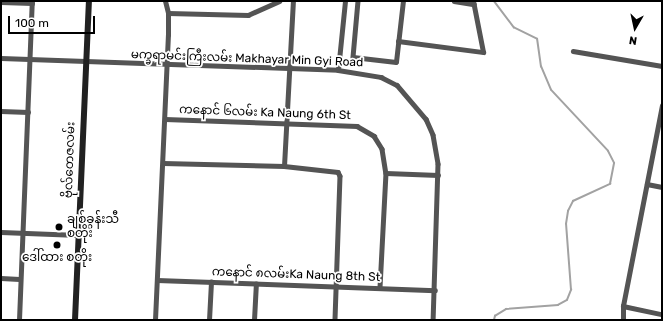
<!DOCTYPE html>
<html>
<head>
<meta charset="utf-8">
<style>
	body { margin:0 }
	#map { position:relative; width:663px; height:321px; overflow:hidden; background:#fff; font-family:Rubik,"Noto Sans Myanmar",sans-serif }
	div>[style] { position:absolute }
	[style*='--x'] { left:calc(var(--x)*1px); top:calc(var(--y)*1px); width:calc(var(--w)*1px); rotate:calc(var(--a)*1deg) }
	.stream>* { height:1.5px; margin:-0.75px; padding:0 0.75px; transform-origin:0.75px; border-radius:0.75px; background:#a2a2a2 }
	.minor>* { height:4.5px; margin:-2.25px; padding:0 2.25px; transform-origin:2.25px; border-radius:2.25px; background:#545454 }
	.secondary>* { height:6px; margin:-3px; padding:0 3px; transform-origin:3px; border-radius:3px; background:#212121 }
	.dots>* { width:11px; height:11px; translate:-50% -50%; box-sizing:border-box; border:2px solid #fff; border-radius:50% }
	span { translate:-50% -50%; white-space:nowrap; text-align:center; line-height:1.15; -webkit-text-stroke:3.5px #fff; paint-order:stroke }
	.street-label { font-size:12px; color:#000 }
	.poi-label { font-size:12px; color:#000 }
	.left { translate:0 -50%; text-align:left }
	.frame { position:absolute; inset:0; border:2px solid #000; pointer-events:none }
	.north { position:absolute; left:615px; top:8px; width:40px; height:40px; -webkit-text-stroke:3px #fff; paint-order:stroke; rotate:189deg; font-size:11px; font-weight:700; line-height:16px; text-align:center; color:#000 }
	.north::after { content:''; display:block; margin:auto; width:14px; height:18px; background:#000; clip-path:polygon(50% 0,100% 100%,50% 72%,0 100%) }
	.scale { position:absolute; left:8px; top:16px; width:87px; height:18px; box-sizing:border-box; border:2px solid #000; border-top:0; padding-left:5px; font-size:12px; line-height:14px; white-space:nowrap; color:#000; -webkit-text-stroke:3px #fff; paint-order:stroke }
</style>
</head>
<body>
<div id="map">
	<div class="stream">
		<i style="--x:494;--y:320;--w:4;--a:-76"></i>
		<i style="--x:495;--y:316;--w:13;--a:-32"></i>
		<i style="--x:506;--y:309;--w:52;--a:-4.4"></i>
		<i style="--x:558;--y:305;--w:10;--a:-29"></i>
		<i style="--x:567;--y:300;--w:11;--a:-68"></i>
		<i style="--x:571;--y:290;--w:66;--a:-94.3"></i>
		<i style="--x:566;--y:224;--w:13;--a:-81"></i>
		<i style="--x:568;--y:211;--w:11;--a:-63"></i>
		<i style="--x:573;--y:201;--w:41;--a:-24.7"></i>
		<i style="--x:610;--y:184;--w:21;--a:-79"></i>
		<i style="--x:614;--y:163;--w:13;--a:-117"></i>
		<i style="--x:608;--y:151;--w:83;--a:-133.1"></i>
		<i style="--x:551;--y:90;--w:25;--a:-113"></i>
		<i style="--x:541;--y:67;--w:28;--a:-98"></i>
		<i style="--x:537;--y:39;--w:25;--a:-154"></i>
		<i style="--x:514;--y:28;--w:34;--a:-127"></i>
	</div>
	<div class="minor">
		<i style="--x:358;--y:1;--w:56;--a:95.1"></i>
		<i style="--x:353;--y:57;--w:43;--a:6.6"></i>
		<i style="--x:396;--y:62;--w:61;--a:-83.5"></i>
		<i style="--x:454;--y:1;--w:20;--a:9"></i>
		<i style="--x:1;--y:2;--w:31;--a:2"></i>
		<i style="--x:168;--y:13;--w:80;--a:1.4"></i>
		<i style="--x:248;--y:15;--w:34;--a:-24"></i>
		<i style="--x:398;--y:41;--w:86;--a:7.4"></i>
		<i style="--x:483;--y:52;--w:52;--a:-101.1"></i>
		<i style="--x:573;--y:51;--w:90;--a:9.6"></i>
		<i style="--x:1;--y:58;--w:337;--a:2"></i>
		<i style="--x:338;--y:70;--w:44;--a:9.2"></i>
		<i style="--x:381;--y:77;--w:18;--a:27"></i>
		<i style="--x:397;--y:85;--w:45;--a:49.5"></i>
		<i style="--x:426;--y:119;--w:17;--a:66"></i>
		<i style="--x:433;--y:135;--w:29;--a:80"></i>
		<i style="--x:438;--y:164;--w:156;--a:91.8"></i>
		<i style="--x:338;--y:70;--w:69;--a:-84.2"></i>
		<i style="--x:1;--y:111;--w:27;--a:2"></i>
		<i style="--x:165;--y:119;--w:192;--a:2.1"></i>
		<i style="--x:357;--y:126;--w:20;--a:30"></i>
		<i style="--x:374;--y:136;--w:15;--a:58"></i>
		<i style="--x:382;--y:149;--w:24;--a:81"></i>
		<i style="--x:386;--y:173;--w:115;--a:93"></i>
		<i style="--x:163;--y:163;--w:121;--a:1.4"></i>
		<i style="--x:284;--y:166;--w:54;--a:6.3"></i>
		<i style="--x:338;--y:172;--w:4;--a:63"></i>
		<i style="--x:340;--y:176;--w:144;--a:92"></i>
		<i style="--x:284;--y:166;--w:165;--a:-86.9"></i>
		<i style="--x:386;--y:173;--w:52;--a:2.2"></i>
		<i style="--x:647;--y:184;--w:15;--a:11"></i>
		<i style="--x:1;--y:232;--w:77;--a:2.2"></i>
		<i style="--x:1;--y:278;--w:18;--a:3"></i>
		<i style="--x:157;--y:280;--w:278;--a:2.1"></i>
		<i style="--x:623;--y:306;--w:40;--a:12"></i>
		<i style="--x:19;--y:320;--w:319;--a:-87.7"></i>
		<i style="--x:155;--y:320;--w:285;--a:-87.4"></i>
		<i style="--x:168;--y:35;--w:22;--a:-90"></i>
		<i style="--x:168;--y:13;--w:12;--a:-104"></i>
		<i style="--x:209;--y:320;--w:38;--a:-87"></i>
		<i style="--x:254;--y:320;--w:36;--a:-87"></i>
		<i style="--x:623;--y:320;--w:14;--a:-90"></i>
		<i style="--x:623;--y:306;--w:204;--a:-79"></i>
	</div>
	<div class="secondary">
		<i style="--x:75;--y:320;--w:319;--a:-87.5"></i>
	</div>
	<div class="dots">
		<i style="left:59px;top:227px;background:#000"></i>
		<i style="left:57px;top:245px;background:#000"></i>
	</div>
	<div class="street-label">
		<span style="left:247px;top:59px;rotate:2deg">မက္ခရာမင်းကြီးလမ်း Makhayar Min Gyi Road</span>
		<span style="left:265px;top:113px;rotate:2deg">ကနောင် ၆လမ်း Ka Naung 6th St</span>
		<span style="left:70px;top:160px;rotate:-88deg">ဗိုလ်တေဇလမ်း</span>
		<span style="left:296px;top:275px;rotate:2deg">ကနောင် ၈လမ်းKa Naung 8th St</span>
	</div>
	<div class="poi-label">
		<span class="left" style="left:67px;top:227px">ချစ်ခွန်းသီ<br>စတိုး</span>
		<span style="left:57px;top:258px">ဒေါ်ထား စတိုး</span>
	</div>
	<div class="frame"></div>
	<div class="north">N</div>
	<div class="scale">100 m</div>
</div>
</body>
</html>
